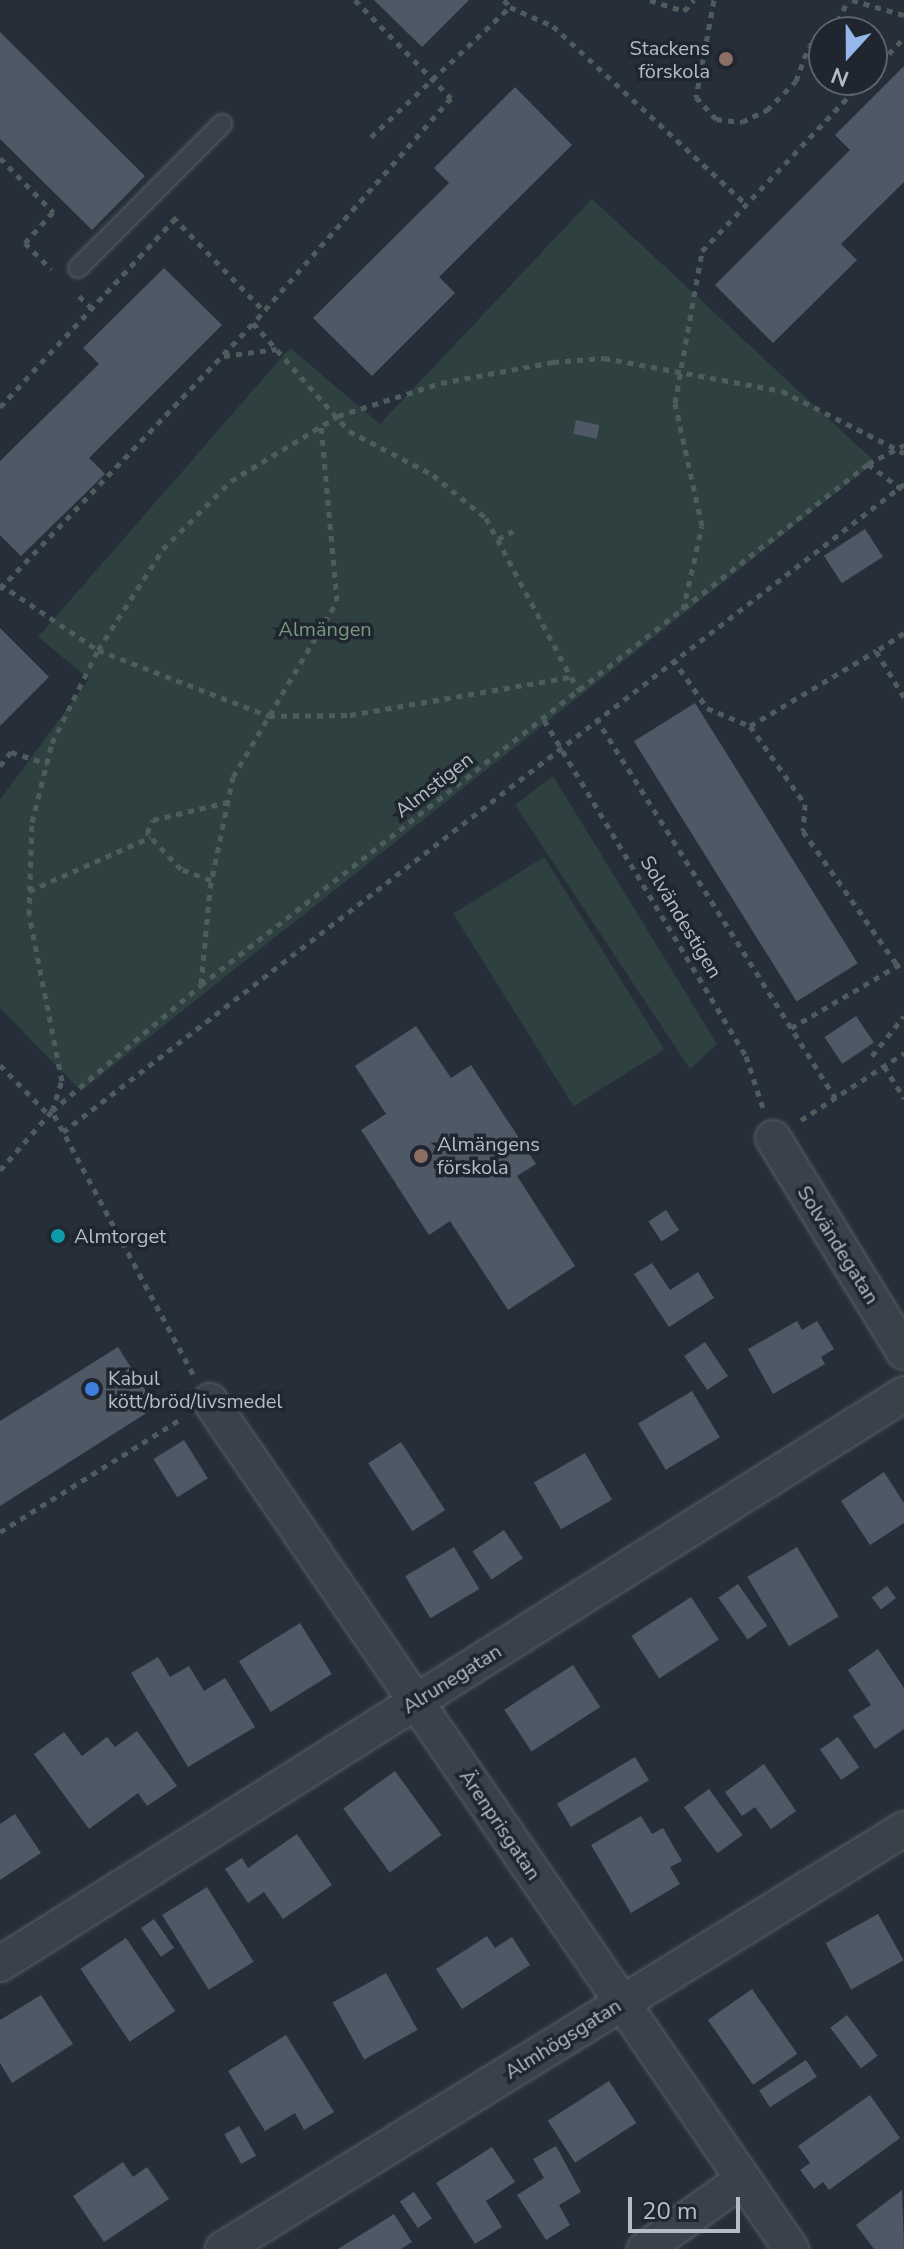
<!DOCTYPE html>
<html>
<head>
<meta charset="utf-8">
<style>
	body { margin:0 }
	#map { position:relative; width:904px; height:2249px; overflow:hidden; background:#262f39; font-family:"Nunito Sans",sans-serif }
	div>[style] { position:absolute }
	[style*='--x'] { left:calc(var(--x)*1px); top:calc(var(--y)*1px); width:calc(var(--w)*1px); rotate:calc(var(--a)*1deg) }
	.green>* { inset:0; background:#2e4040; transform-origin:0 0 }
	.building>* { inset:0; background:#4f5965; transform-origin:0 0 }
	.path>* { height:5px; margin-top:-2.5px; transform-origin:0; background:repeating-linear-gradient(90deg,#4d5d5e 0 6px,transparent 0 12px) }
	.roads { filter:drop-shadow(0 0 2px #585f68) drop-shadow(0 0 2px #585f68) }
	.lane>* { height:18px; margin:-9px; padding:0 9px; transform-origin:9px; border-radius:9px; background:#3a414a }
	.street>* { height:34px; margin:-17px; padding:0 17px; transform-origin:17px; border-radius:17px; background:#3a414a }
	.dots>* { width:22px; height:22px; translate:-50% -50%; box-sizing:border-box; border:4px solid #1f262f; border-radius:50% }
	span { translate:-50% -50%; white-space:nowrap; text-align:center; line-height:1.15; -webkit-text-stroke:7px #1f262f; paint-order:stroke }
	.poi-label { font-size:20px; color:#b5bcc5 }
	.right { translate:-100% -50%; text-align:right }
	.left { translate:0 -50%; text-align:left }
	.park-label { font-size:20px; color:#76987e }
	.street-label { font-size:20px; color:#b5bcc5 }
	.north { position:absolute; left:808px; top:16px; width:80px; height:80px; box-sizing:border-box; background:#1f262f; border:2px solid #5b626b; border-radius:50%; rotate:201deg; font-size:22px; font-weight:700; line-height:32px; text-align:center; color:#b5bcc5 }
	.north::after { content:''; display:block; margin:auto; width:28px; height:36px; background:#95b7eb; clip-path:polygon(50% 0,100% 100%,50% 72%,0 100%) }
	.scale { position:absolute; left:628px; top:2197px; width:112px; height:36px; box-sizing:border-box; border:4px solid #b5bcc5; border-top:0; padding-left:10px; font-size:24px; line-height:28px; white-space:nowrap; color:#b5bcc5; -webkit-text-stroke:6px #1f262f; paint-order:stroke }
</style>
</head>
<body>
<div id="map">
	<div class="green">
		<i style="clip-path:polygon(592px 199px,875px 462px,81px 1091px,0 1008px,0 800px,89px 679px,38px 637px,290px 348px,380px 424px)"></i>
		<i style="clip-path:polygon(553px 776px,717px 1044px,690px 1069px,515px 805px)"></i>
		<i style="left:544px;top:857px;width:227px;height:107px;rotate:58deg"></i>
	</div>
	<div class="building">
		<i style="clip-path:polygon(374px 0,469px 0,422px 47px)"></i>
		<i style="clip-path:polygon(0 32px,145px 176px,92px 230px,0 139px)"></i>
		<i style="clip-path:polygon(904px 66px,904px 182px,841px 244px,857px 260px,773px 343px,715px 285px,850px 150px,835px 135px)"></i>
		<i style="clip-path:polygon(515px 87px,572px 145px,439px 277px,455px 293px,372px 376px,313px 318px,449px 183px,434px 168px)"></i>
		<i style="clip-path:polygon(164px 268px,222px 325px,89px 458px,105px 474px,21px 556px,0 535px,0 461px,99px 364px,83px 348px)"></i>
		<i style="left:576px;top:420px;width:24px;height:14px;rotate:12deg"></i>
		<i style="left:865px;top:529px;width:33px;height:49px;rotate:57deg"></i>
		<i style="clip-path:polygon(0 628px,49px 677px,0 726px)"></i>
		<i style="left:695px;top:703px;width:307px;height:72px;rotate:58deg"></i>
		<i style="left:856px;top:1016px;width:32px;height:38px;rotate:56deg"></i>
		<i style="clip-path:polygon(416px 1026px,451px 1078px,471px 1065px,536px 1164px,517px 1176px,575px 1266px,508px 1310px,450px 1221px,429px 1235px,361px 1130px,386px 1114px,355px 1066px)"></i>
		<i style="left:666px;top:1210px;width:24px;height:21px;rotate:57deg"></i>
		<i style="clip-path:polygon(652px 1263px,670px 1290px,698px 1272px,714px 1298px,669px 1327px,634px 1274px)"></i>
		<i style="clip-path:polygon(797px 1321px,802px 1330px,817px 1321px,834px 1349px,821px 1357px,825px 1364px,773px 1394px,748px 1349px)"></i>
		<i style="left:705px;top:1342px;width:41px;height:25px;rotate:56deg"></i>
		<i style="clip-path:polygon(118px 1347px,156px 1407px,0 1506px,0 1421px)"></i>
		<i style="left:692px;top:1391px;width:54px;height:63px;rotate:59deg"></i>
		<i style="left:184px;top:1440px;width:45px;height:36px;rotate:58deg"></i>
		<i style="left:401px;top:1442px;width:81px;height:39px;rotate:57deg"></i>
		<i style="left:585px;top:1453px;width:54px;height:59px;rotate:60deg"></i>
		<i style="clip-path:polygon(884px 1472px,904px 1503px,904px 1523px,870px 1545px,841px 1501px)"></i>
		<i style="left:504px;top:1530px;width:34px;height:38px;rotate:56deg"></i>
		<i style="left:454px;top:1547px;width:49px;height:57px;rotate:59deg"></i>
		<i style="left:797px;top:1547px;width:81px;height:58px;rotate:59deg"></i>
		<i style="left:738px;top:1584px;width:51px;height:24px;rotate:55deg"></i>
		<i style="left:887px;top:1586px;width:15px;height:19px;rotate:53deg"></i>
		<i style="left:691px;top:1597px;width:51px;height:71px;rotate:57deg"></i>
		<i style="left:300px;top:1623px;width:60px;height:72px;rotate:58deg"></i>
		<i style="clip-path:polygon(878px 1649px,904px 1688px,904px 1729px,875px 1749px,853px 1716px,871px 1705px,848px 1670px)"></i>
		<i style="clip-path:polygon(158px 1657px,170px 1677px,189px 1666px,204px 1691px,225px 1678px,255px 1727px,188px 1767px,131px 1673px)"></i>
		<i style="left:573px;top:1665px;width:50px;height:82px;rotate:57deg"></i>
		<i style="clip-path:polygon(137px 1731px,177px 1786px,147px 1806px,138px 1793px,89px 1829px,34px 1754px,64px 1732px,82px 1756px,107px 1737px,115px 1747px)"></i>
		<i style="left:838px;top:1737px;width:37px;height:22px;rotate:55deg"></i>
		<i style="left:635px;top:1757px;width:27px;height:91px;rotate:59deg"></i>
		<i style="clip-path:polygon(764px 1764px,796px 1811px,771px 1829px,755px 1807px,742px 1816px,725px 1792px)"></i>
		<i style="left:395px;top:1771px;width:79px;height:64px;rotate:54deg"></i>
		<i style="left:709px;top:1789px;width:57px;height:31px;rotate:54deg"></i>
		<i style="clip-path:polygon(15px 1814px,41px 1853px,0 1880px,0 1824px)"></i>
		<i style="clip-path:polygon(641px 1816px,652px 1834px,663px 1828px,682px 1861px,670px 1867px,680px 1884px,631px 1913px,591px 1845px)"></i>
		<i style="clip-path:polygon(297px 1834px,332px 1885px,283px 1919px,264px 1892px,248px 1903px,225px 1869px,242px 1858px,248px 1868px)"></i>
		<i style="left:207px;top:1887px;width:88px;height:53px;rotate:58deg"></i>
		<i style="left:878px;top:1914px;width:53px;height:60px;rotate:61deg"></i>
		<i style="left:154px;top:1919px;width:35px;height:16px;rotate:55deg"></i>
		<i style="clip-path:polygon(487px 1936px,495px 1948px,512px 1937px,530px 1965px,462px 2009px,436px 1969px)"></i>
		<i style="left:126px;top:1938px;width:88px;height:55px;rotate:56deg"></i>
		<i style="left:386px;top:1973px;width:65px;height:61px;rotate:61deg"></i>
		<i style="left:752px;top:1989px;width:79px;height:54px;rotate:55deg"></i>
		<i style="clip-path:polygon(41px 1995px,73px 2044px,12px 2083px,0 2063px,0 2020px)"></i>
		<i style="left:847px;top:2015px;width:51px;height:21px;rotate:53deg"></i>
		<i style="clip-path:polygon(286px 2035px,334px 2112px,304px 2130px,295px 2113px,265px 2131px,228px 2071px)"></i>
		<i style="left:806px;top:2060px;width:20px;height:56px;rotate:57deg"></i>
		<i style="left:609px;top:2081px;width:50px;height:73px;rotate:57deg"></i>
		<i style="clip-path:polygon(870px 2095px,900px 2138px,829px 2190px,823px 2182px,814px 2189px,800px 2170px,810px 2163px,798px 2146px)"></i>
		<i style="left:239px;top:2126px;width:34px;height:17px;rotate:60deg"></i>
		<i style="clip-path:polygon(556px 2146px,581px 2192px,559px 2205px,570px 2225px,546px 2240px,517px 2195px,544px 2178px,533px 2159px)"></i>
		<i style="clip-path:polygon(492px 2147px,515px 2182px,486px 2201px,502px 2227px,475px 2244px,436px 2183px)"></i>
		<i style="clip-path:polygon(123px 2162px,133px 2177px,147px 2167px,169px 2199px,104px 2242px,73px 2196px)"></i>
		<i style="clip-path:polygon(902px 2190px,904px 2249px,874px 2249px,856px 2225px)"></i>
		<i style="left:414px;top:2192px;width:32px;height:17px;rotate:56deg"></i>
		<i style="clip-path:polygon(394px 2214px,412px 2242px,401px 2249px,338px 2249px)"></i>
	</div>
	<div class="path">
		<i style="--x:355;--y:0;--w:137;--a:45.6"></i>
		<i style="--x:451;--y:98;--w:300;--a:131.3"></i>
		<i style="--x:253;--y:323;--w:144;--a:48.4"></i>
		<i style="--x:349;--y:431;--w:95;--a:27.6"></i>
		<i style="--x:433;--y:475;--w:68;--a:39.1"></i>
		<i style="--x:486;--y:518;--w:180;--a:61.9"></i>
		<i style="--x:504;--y:0;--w:9;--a:49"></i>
		<i style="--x:650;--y:0;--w:36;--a:18"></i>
		<i style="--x:684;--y:11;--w:15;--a:-48"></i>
		<i style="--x:714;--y:0;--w:99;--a:100.5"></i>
		<i style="--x:696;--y:97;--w:30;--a:48"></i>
		<i style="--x:716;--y:119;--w:26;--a:7"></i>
		<i style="--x:742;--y:122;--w:28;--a:-26"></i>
		<i style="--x:767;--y:110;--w:41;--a:-45"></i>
		<i style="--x:796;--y:81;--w:37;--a:-70"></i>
		<i style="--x:809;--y:46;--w:17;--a:-31"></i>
		<i style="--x:852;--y:0;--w:54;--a:16.1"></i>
		<i style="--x:832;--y:32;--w:36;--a:-63"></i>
		<i style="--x:872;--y:71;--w:46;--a:-45.9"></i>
		<i style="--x:371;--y:137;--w:190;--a:-43.1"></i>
		<i style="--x:510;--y:7;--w:47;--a:23.8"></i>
		<i style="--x:553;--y:26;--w:263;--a:42.7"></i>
		<i style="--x:0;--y:158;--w:76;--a:45.5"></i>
		<i style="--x:53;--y:212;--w:42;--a:132.1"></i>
		<i style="--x:25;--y:243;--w:37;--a:45"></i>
		<i style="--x:173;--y:217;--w:131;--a:45.9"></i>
		<i style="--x:79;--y:296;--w:22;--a:43"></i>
		<i style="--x:224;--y:356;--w:53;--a:-7.5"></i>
		<i style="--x:0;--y:407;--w:257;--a:-47.1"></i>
		<i style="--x:868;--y:464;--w:45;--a:36.9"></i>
		<i style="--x:498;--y:539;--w:17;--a:-28"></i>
		<i style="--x:0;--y:584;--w:118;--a:34"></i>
		<i style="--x:98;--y:650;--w:183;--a:21.1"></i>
		<i style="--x:269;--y:716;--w:81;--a:-0.7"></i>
		<i style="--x:350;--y:715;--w:224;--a:-9.8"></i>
		<i style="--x:571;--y:677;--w:17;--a:57"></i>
		<i style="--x:0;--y:589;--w:367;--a:-46.4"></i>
		<i style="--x:683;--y:610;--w:86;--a:-77.3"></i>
		<i style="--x:702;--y:526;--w:126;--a:-102.4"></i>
		<i style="--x:675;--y:403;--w:154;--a:-79.9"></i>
		<i style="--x:702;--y:251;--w:236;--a:-46.5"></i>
		<i style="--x:904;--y:633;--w:33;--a:147"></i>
		<i style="--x:876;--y:651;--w:54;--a:58.7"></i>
		<i style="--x:673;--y:659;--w:60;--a:55.2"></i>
		<i style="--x:707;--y:708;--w:47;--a:22.7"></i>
		<i style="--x:750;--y:726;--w:95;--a:54.8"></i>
		<i style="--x:805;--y:804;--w:27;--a:94"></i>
		<i style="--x:803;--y:831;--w:165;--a:54.9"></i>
		<i style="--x:596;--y:718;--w:449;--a:57.8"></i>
		<i style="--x:544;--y:720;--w:392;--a:59"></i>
		<i style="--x:746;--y:1056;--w:55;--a:71.9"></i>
		<i style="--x:750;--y:726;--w:147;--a:-30.8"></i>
		<i style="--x:0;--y:766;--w:18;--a:-52"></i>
		<i style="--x:11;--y:752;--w:38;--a:18"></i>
		<i style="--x:211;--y:880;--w:32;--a:-160"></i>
		<i style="--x:181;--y:869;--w:50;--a:-133.4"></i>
		<i style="--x:147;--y:833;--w:14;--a:-65"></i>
		<i style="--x:153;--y:820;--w:77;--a:-13.5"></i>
		<i style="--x:29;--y:891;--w:133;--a:-23.9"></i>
		<i style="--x:201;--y:984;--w:96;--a:-84.6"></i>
		<i style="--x:210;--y:888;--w:113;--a:-78.3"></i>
		<i style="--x:233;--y:777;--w:204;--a:-59.4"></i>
		<i style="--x:337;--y:601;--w:176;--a:-95.2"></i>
		<i style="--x:791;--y:1028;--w:131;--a:-30.3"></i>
		<i style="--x:872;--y:1056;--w:51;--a:-51.3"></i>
		<i style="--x:0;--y:1065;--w:70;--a:45.6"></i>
		<i style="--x:884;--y:1066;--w:38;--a:58"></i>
		<i style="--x:801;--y:1120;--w:123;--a:-33"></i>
		<i style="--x:63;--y:1132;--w:1062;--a:-37.61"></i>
		<i style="--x:0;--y:1170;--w:79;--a:-48.6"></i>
		<i style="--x:52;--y:1111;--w:195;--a:-40.2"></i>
		<i style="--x:201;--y:985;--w:846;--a:-37.99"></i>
		<i style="--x:868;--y:464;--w:41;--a:-27.8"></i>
		<i style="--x:193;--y:1374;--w:298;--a:-118.2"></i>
		<i style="--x:52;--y:1111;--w:32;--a:-72"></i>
		<i style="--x:62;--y:1081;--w:169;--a:-101.2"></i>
		<i style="--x:29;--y:915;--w:93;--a:-88.2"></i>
		<i style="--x:32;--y:822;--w:81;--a:-75.8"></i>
		<i style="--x:52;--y:743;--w:104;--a:-63.7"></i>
		<i style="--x:98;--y:650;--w:120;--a:-57.2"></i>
		<i style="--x:163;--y:549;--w:96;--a:-45"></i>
		<i style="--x:231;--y:481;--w:125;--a:-31.3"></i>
		<i style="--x:338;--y:416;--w:108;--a:-17.8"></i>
		<i style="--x:441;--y:383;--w:114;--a:-10.6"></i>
		<i style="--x:553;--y:362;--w:51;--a:-4.5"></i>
		<i style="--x:604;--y:358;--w:181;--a:10.5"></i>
		<i style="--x:782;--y:391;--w:137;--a:26.9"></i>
		<i style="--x:0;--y:1532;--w:213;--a:-32"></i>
	</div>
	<div class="roads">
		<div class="lane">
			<i style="--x:78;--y:268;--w:204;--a:-45"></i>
		</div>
		<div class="street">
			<i style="--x:773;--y:1138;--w:251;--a:58.5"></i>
			<i style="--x:210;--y:1401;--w:1028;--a:55.58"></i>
			<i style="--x:0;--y:1964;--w:1069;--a:-32.23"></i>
			<i style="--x:223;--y:2249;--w:800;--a:-31.66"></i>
			<i style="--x:645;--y:2249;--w:120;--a:-35.5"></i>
		</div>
	</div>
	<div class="dots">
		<i style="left:726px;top:59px;background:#8d6e63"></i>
		<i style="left:421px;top:1156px;background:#8d6e63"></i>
		<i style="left:58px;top:1236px;background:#0f9aa8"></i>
		<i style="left:92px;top:1389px;background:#3f7fe0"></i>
	</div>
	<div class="poi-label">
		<span class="right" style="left:710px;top:60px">Stackens<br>förskola</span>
		<span class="left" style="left:437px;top:1156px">Almängens<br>förskola</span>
		<span class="left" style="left:74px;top:1236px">Almtorget</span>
		<span class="left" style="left:108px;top:1390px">Kabul<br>kött/bröd/livsmedel</span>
	</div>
	<div class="park-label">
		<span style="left:325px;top:629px">Almängen</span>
	</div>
	<div class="street-label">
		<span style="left:434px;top:785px;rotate:-38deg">Almstigen</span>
		<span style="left:681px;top:917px;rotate:59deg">Solvändestigen</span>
		<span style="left:838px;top:1245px;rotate:58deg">Solvändegatan</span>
		<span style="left:452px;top:1679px;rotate:-32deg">Alrunegatan</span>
		<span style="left:500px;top:1825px;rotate:56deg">Ärenprisgatan</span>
		<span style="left:563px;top:2039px;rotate:-32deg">Almhögsgatan</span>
	</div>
	<div class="north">N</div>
	<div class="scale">20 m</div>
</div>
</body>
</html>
